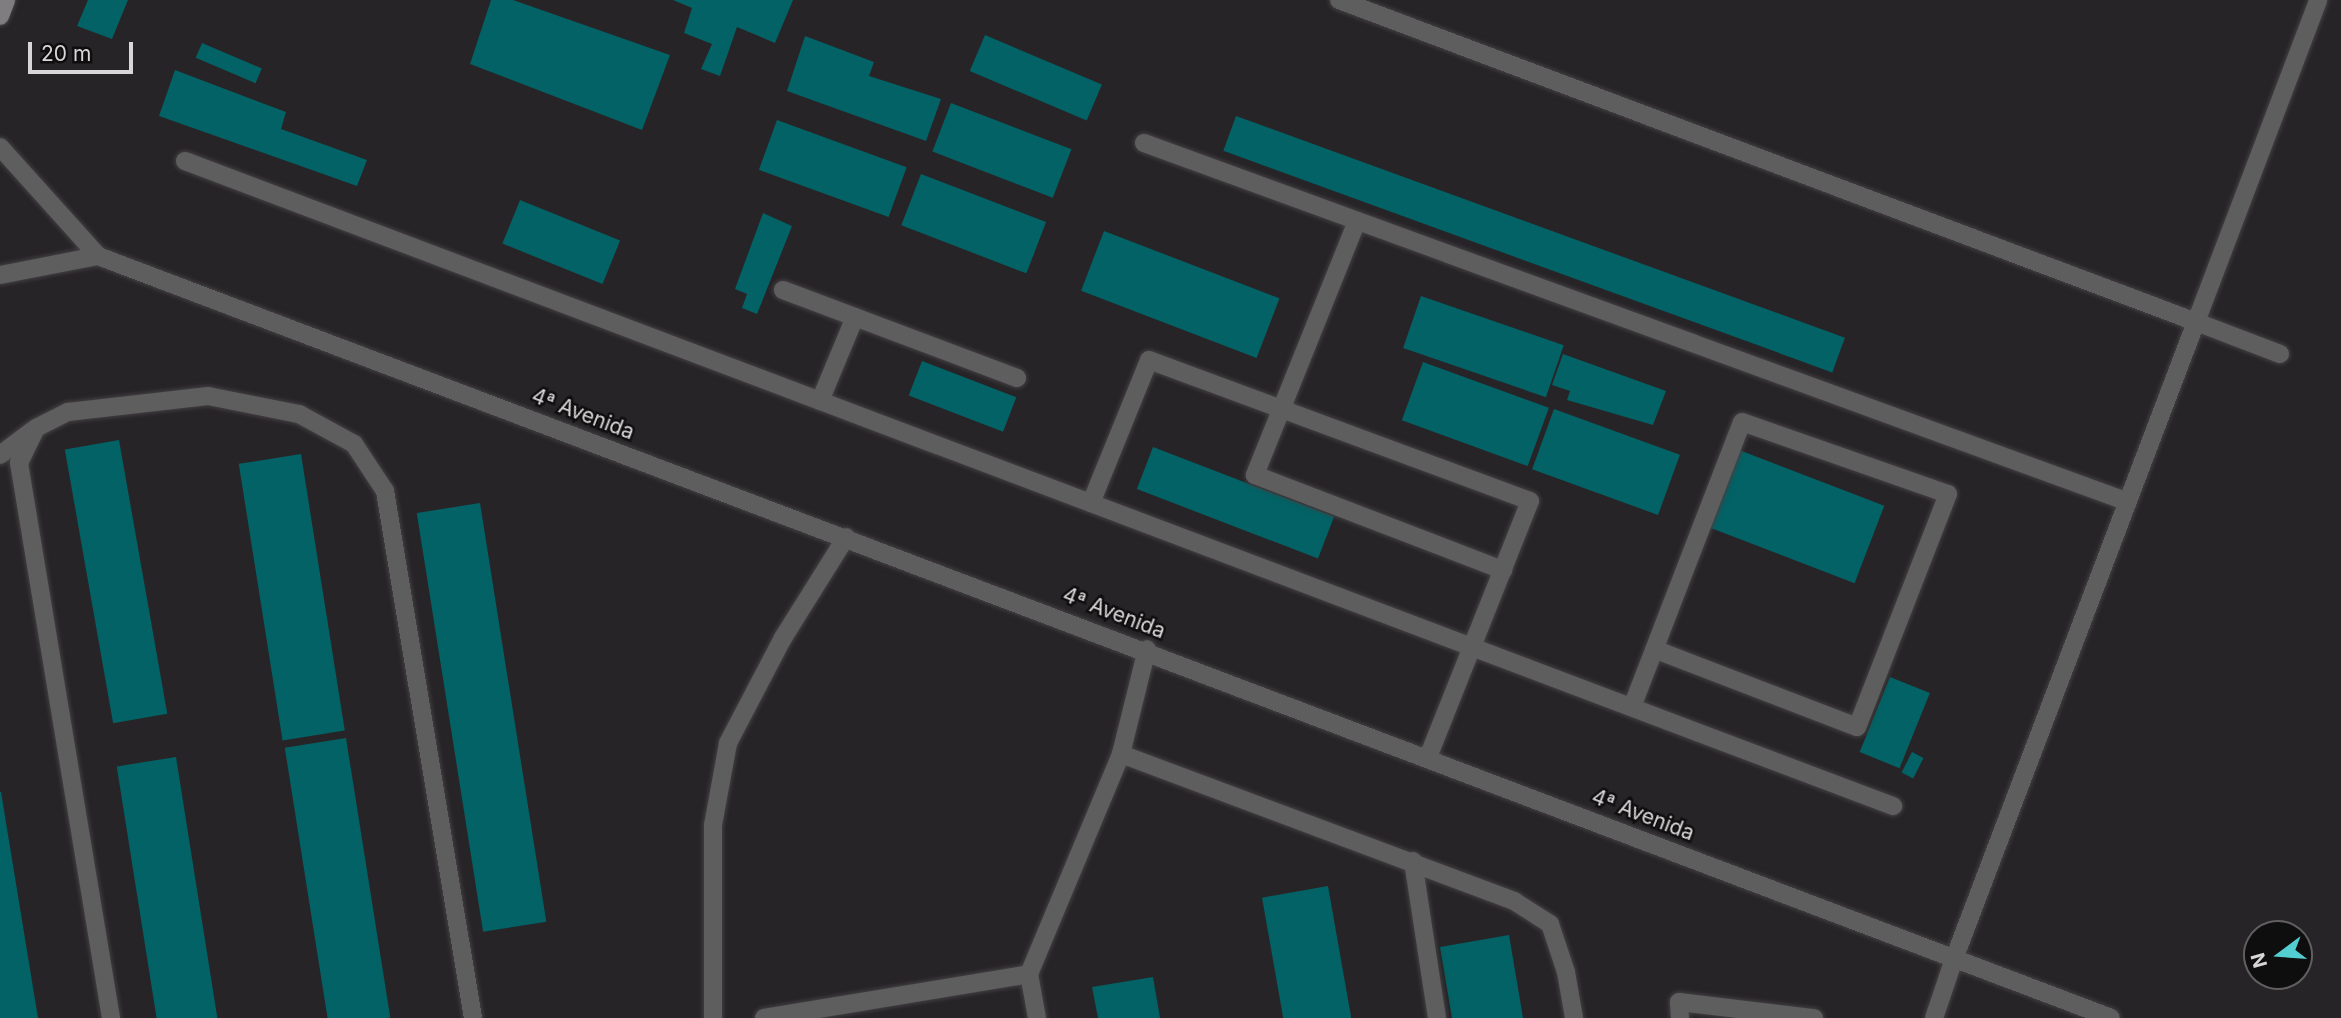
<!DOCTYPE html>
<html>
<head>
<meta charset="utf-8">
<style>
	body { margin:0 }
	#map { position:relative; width:2341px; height:1018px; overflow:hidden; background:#272427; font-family:Inter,sans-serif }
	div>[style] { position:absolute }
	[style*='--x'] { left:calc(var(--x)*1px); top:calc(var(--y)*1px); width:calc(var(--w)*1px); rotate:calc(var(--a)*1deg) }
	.building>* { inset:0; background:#026265; transform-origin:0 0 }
	.roads { filter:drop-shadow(0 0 2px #434043) drop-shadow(0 0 2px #434043) }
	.service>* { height:18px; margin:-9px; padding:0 9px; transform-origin:9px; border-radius:9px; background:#5f5e5f }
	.minor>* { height:18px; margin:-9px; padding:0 9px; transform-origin:9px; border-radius:9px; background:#5f5e5f }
	.tertiary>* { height:18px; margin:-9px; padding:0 9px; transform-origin:9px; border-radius:9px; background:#5f5e5f }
	.secondary>* { height:18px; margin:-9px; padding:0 9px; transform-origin:9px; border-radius:9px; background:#807d80 }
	span { translate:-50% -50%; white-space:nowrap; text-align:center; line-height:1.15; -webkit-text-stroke:5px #0f0e0f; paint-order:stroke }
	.street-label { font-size:21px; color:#d9d6d8 }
	.north { position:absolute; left:2243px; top:920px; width:70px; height:70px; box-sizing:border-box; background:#0f0e0f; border:2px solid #605e5f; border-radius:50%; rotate:254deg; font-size:19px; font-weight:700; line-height:28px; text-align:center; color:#d9d6d8 }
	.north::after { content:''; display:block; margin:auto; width:24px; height:32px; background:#52cdd0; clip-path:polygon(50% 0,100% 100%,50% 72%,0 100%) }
	.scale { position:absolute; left:28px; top:42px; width:105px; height:32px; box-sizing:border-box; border:4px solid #d9d6d8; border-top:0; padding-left:9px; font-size:21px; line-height:24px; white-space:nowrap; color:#d9d6d8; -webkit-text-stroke:5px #0f0e0f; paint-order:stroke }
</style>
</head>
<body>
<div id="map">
	<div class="building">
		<i style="clip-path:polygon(88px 0,128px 0,112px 39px,77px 26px)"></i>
		<i style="clip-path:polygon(491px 0,513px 0,670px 55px,642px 130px,470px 64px)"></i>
		<i style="clip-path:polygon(673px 0,793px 0,775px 43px,737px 27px,720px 76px,701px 69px,712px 44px,684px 33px,692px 8px)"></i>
		<i style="left:985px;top:35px;width:127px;height:39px;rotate:23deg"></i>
		<i style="clip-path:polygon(805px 36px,874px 62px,869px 76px,941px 99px,926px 141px,787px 91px)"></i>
		<i style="left:202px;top:43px;width:65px;height:16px;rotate:23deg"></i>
		<i style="clip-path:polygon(175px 70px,286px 112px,281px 129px,367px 160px,357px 186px,159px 116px)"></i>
		<i style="left:951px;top:103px;width:129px;height:52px;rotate:21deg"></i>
		<i style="left:1236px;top:116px;width:648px;height:37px;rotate:20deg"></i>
		<i style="left:777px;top:120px;width:138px;height:53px;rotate:20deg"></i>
		<i style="left:921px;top:174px;width:134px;height:55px;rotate:21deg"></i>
		<i style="left:520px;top:200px;width:108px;height:47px;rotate:22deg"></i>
		<i style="clip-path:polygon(763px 213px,792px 226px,757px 314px,742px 308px,747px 294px,735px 289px)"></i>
		<i style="left:1104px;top:231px;width:188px;height:64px;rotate:21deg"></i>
		<i style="left:1421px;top:296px;width:151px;height:55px;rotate:19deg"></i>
		<i style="clip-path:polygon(1563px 354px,1666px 391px,1653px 425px,1567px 400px,1570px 391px,1552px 385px)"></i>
		<i style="left:922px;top:361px;width:101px;height:37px;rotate:21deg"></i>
		<i style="left:1423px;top:362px;width:134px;height:62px;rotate:20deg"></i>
		<i style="left:1554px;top:409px;width:134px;height:64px;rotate:20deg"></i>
		<i style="left:119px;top:440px;width:278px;height:55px;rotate:80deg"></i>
		<i style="left:1153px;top:447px;width:194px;height:45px;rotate:21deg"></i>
		<i style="left:1734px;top:448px;width:161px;height:83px;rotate:21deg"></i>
		<i style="left:301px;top:454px;width:280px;height:63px;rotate:81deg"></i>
		<i style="left:480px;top:503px;width:424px;height:64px;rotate:81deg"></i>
		<i style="left:1890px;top:677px;width:43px;height:81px;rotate:22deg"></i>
		<i style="left:346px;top:738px;width:283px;height:62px;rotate:81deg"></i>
		<i style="left:1912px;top:752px;width:13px;height:23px;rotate:27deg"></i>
		<i style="left:176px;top:757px;width:265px;height:60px;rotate:81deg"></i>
		<i style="clip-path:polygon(0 792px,1px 792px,38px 1018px,0 1018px)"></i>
		<i style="left:1328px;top:886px;width:134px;height:67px;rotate:80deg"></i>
		<i style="clip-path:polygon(1509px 935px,1523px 1018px,1452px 1018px,1440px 947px)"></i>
		<i style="clip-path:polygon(1153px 977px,1160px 1018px,1098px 1018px,1092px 987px)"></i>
	</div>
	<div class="roads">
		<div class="service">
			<i style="--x:1144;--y:143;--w:1047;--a:20.04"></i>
			<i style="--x:185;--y:161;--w:1826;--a:20.69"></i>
			<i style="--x:1357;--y:221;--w:274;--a:111.9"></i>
			<i style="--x:1255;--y:475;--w:266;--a:21"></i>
			<i style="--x:783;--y:290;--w:250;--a:20.6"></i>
			<i style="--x:820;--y:401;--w:91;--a:-67.4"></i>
			<i style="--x:1091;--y:503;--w:154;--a:-67.9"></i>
			<i style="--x:1149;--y:360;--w:406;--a:20.3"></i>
			<i style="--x:1530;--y:501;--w:276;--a:111.7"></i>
			<i style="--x:1632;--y:707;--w:305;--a:-68.9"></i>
			<i style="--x:1742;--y:422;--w:218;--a:19.3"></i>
			<i style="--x:1948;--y:494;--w:250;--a:111.3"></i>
			<i style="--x:1857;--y:727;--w:217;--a:-159"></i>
			<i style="--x:713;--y:1018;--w:193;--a:-90"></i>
			<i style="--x:713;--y:825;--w:83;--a:-79.6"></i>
			<i style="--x:728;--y:743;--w:119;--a:-62.4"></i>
			<i style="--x:783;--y:638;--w:119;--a:-58"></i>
			<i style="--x:1680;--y:1018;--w:16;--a:-94"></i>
			<i style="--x:1679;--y:1002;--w:136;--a:6.8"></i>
		</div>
		<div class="minor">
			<i style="--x:2280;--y:354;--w:90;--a:-159.1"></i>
			<i style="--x:2196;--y:322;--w:344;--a:-69.2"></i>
			<i style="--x:0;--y:455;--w:41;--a:-37.1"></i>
			<i style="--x:1121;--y:754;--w:420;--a:20.5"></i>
			<i style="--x:1514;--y:901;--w:43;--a:32.6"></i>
			<i style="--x:1550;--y:924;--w:51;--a:71.6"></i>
			<i style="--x:1566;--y:972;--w:47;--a:80.1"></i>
			<i style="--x:1413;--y:861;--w:159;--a:81.3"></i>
			<i style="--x:111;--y:1018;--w:563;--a:-99.41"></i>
			<i style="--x:19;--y:463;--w:39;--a:-64"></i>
			<i style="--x:36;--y:428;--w:36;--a:-27"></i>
			<i style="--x:68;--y:412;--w:141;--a:-6.5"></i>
			<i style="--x:208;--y:396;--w:93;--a:11.2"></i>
			<i style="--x:299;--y:414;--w:63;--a:28.6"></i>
			<i style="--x:354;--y:444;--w:56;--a:56.6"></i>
			<i style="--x:385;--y:491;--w:534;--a:80.52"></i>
			<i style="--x:764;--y:1018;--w:269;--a:-9.4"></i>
			<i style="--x:1037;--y:1018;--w:45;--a:-100.3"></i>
			<i style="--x:1029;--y:974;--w:238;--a:-67.3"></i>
			<i style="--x:1121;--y:754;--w:108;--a:-76.1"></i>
			<i style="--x:1934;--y:1018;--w:62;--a:-71.3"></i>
		</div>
		<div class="tertiary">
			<i style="--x:1339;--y:0;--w:915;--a:20.59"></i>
			<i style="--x:2196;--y:322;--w:681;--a:110.8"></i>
			<i style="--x:0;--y:147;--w:147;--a:48"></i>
			<i style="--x:98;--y:256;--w:2152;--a:20.73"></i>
			<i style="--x:0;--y:275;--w:100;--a:-11"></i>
		</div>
		<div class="secondary">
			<i style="--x:0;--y:16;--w:17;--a:-69"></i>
		</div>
	</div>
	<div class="street-label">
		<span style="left:583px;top:414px;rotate:21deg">4ª Avenida</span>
		<span style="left:1114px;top:613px;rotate:21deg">4ª Avenida</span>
		<span style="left:1643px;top:815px;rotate:21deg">4ª Avenida</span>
	</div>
	<div class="north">N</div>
	<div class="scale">20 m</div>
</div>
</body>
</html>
